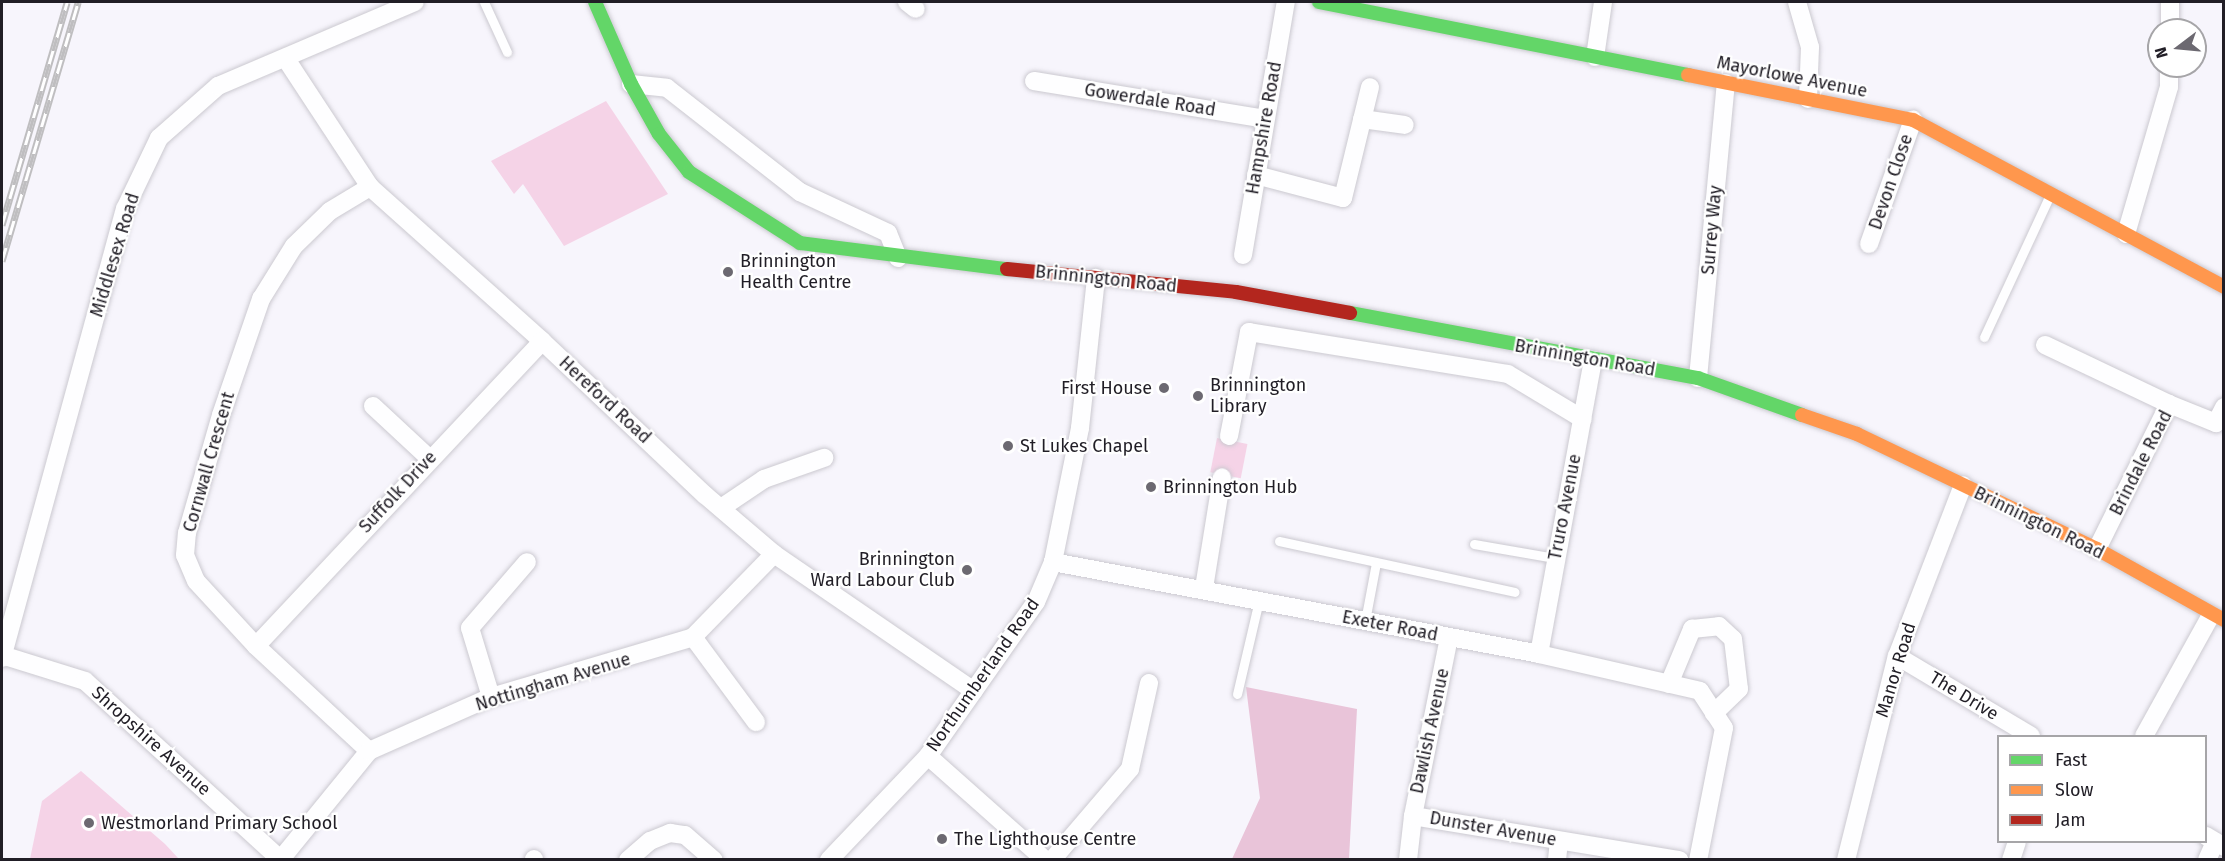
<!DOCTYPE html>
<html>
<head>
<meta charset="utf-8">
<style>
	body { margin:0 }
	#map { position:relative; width:2225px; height:861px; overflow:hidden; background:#f7f5fc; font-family:"Fira Sans",sans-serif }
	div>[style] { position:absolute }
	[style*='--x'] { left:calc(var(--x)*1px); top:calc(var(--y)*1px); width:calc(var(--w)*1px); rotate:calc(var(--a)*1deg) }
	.green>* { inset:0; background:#f5d3e7; transform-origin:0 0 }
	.forest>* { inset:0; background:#e9c4d9 }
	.roads { filter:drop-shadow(0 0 2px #cbc9d0) drop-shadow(0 0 2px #cbc9d0) }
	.lane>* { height:9px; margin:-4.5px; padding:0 4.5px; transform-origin:4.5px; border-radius:4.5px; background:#fefeff }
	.street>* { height:18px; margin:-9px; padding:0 9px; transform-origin:9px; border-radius:9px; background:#fefeff }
	.fast>* { height:14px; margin:-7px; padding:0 7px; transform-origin:7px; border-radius:7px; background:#63d668 }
	.slow>* { height:14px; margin:-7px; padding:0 7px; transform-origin:7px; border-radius:7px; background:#ff974d }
	.jam>* { height:14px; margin:-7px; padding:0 7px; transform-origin:7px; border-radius:7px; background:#b3261e }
	.rail>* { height:7px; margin-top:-3.5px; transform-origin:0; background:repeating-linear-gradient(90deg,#fff 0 14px,#bfbec0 0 28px); box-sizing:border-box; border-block:2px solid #bfbec0 }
	.dots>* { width:16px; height:16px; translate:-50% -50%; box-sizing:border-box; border:3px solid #fff; border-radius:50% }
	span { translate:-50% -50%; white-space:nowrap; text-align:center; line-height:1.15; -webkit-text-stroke:4.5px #fff; paint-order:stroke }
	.street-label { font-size:18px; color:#211e26 }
	.poi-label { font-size:18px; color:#211e26 }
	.left { translate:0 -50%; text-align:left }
	.right { translate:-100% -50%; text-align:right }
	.frame { position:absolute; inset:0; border:3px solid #211e26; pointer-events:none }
	.legend { position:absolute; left:1997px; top:735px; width:210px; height:108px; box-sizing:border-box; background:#fff; border:2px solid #a6a5a8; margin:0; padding:8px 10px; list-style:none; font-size:18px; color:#211e26 }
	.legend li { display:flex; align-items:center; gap:12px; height:30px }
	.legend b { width:30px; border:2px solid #a6a5a8 }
	.north { position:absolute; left:2147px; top:18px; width:60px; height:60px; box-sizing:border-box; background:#fff; border:2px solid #a6a5a8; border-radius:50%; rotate:254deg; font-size:16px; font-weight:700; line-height:24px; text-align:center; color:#211e26 }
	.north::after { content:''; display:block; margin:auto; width:21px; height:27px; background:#6c6971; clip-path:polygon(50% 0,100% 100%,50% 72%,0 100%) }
</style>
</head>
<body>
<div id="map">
	<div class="green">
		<i style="clip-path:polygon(606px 101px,668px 194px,564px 246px,523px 184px,514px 194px,491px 161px)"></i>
		<i style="left:1217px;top:438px;width:31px;height:35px;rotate:11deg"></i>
		<i style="clip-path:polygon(81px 771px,165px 844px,179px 859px,30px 859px,42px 801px)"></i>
	</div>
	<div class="forest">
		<i style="clip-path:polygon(1246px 687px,1357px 709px,1349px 859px,1232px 859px,1260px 798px)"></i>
	</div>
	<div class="roads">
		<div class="lane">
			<i style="--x:484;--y:2;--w:55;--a:65.3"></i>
			<i style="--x:1984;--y:337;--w:157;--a:-65.1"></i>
			<i style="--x:1279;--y:541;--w:241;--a:12.2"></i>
			<i style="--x:1474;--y:544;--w:82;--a:9.8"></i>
			<i style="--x:1365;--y:621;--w:59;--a:-79.3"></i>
			<i style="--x:1237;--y:694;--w:97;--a:-76.8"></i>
		</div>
		<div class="street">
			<i style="--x:907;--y:2;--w:11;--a:38"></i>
			<i style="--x:1797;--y:2;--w:47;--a:73.9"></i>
			<i style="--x:1810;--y:47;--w:52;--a:92.2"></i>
			<i style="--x:2170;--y:30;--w:28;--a:-90"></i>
			<i style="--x:1595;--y:57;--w:56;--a:-81.7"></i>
			<i style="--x:286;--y:59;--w:153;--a:56.7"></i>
			<i style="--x:370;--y:187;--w:231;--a:41.8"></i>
			<i style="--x:542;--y:341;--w:224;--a:43.4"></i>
			<i style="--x:705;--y:495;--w:91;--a:40.5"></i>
			<i style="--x:774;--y:554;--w:242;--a:34.4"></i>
			<i style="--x:1034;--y:81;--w:234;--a:9.3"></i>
			<i style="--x:631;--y:84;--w:36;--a:6"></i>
			<i style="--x:667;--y:88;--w:169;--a:38"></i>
			<i style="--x:800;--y:192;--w:97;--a:25"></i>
			<i style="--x:888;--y:233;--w:27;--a:68"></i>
			<i style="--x:1362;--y:119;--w:43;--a:7.9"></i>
			<i style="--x:1256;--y:175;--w:90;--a:14.8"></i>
			<i style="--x:1343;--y:198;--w:114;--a:-76.3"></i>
			<i style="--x:2126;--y:234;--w:153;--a:-73.7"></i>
			<i style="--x:2169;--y:87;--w:21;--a:-90"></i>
			<i style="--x:1869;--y:244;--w:132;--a:-70.5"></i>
			<i style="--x:1243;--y:255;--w:257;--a:-80.4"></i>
			<i style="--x:2045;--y:345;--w:137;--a:25.4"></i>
			<i style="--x:1698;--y:378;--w:296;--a:-84.6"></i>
			<i style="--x:373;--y:406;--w:76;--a:42.9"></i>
			<i style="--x:1229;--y:436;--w:106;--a:-79.1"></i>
			<i style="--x:1249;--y:332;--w:262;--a:9.2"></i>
			<i style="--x:1508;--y:374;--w:87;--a:31"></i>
			<i style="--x:721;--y:508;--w:52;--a:-34"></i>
			<i style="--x:764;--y:479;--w:64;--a:-19.3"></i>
			<i style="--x:2097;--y:549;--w:162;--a:-63.6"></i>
			<i style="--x:2169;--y:404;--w:51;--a:22"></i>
			<i style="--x:2216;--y:423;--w:18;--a:-63"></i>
			<i style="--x:1053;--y:562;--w:495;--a:10.7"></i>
			<i style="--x:1539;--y:654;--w:165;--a:12.9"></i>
			<i style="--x:1700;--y:691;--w:44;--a:57"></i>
			<i style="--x:1724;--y:728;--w:135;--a:101.1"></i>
			<i style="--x:1204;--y:588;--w:112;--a:-80.8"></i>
			<i style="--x:693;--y:637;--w:106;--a:53.5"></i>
			<i style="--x:256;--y:646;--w:418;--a:-46.8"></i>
			<i style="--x:1539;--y:654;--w:299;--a:-79.6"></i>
			<i style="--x:2;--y:655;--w:87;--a:17.4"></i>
			<i style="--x:85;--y:681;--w:265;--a:42.4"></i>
			<i style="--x:1897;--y:656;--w:156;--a:30.8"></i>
			<i style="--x:2;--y:658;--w:466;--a:-74.7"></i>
			<i style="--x:125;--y:209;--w:79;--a:-64.4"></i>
			<i style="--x:159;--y:138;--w:79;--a:-41.4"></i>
			<i style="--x:218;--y:86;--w:214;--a:-23.1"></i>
			<i style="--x:1669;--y:684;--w:60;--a:-67.3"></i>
			<i style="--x:1692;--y:629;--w:27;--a:-6"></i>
			<i style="--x:1719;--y:626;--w:19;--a:43"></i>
			<i style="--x:1733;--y:639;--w:50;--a:83.2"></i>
			<i style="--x:1739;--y:689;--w:35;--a:136"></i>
			<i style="--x:491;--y:697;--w:72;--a:-106.9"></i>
			<i style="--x:470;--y:628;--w:87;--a:-49.2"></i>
			<i style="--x:2144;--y:736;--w:138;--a:-61"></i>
			<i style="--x:369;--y:751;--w:154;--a:-137.1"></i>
			<i style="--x:256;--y:646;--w:88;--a:-132.7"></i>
			<i style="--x:196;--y:581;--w:28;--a:-113"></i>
			<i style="--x:185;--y:555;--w:22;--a:-85"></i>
			<i style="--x:187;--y:533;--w:123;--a:-73.9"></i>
			<i style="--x:221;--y:415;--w:123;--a:-71"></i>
			<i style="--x:261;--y:299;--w:62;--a:-58.1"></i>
			<i style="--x:294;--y:246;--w:50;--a:-44.2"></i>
			<i style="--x:330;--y:211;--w:47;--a:-31"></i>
			<i style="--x:928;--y:756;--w:157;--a:41.6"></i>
			<i style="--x:1413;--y:816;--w:270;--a:9.4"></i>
			<i style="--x:2206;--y:836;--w:21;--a:31"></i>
			<i style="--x:281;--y:859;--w:139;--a:-50.8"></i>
			<i style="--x:369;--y:751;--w:133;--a:-23.9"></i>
			<i style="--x:491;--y:697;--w:211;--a:-16.5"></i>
			<i style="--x:693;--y:637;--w:116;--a:-45.7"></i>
			<i style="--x:534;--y:859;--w:1;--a:90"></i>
			<i style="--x:628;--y:860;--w:29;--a:-41"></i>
			<i style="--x:650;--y:841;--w:22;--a:-22"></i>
			<i style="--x:670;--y:833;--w:15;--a:8"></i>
			<i style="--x:685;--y:835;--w:38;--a:41"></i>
			<i style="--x:829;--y:860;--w:144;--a:-46.4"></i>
			<i style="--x:928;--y:756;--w:188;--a:-55"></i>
			<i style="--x:1036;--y:602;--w:43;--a:-67"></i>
			<i style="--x:1053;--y:562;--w:137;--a:-78.6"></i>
			<i style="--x:1080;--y:428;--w:151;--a:-83.9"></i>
			<i style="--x:1052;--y:860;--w:120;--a:-49.4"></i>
			<i style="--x:1130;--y:769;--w:88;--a:-77.5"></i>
			<i style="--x:1408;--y:860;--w:44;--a:-83.5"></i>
			<i style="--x:1413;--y:816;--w:182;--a:-78.6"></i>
			<i style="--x:1557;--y:860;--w:19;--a:-84"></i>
			<i style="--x:1846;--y:860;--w:210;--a:-76"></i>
			<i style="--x:1897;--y:656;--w:183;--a:-68.9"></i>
			<i style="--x:2011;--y:860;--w:19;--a:-72"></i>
			<i style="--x:2207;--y:860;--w:20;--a:-66"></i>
		</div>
		<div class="fast">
			<i style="--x:595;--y:2;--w:90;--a:66.3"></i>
			<i style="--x:631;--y:84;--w:57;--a:60.8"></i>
			<i style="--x:659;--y:134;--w:48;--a:51.7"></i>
			<i style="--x:689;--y:172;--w:132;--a:32.6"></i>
			<i style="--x:800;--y:243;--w:209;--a:7.2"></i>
			<i style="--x:1319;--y:2;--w:376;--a:11.2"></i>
			<i style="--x:1350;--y:313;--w:354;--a:10.6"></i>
			<i style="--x:1698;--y:378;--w:110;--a:19.6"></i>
		</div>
		<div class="slow">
			<i style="--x:1688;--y:75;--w:229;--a:11.3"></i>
			<i style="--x:1913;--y:120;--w:353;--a:28.2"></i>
			<i style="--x:1802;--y:415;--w:58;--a:19.1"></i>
			<i style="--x:1857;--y:434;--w:266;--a:25.6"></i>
			<i style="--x:2097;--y:549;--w:145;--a:29.2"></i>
		</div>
		<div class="jam">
			<i style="--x:1007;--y:269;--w:230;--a:5.7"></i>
			<i style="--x:1236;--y:292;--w:116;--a:10.4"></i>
		</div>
	</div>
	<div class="rail">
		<i style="--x:2;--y:225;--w:232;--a:-73.7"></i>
		<i style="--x:2;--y:261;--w:270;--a:-73.6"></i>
	</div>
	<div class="dots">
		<i style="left:728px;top:272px;background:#6c6971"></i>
		<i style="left:1164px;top:388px;background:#6c6971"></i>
		<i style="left:1198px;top:396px;background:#6c6971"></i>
		<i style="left:1008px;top:446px;background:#6c6971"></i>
		<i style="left:1151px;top:487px;background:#6c6971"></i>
		<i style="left:967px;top:570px;background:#6c6971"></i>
		<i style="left:89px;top:823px;background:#6c6971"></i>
		<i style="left:942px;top:839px;background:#6c6971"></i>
	</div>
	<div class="street-label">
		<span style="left:1792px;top:77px;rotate:11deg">Mayorlowe Avenue</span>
		<span style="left:1150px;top:100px;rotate:9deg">Gowerdale Road</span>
		<span style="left:1264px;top:128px;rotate:-80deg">Hampshire Road</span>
		<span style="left:1891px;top:182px;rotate:-71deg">Devon Close</span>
		<span style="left:1712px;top:230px;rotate:-85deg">Surrey Way</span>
		<span style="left:115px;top:255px;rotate:-73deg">Middlesex Road</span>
		<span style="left:1106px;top:279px;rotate:6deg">Brinnington Road</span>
		<span style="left:1585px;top:358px;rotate:10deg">Brinnington Road</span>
		<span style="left:605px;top:400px;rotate:43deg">Hereford Road</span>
		<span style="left:209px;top:462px;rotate:-74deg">Cornwall Crescent</span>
		<span style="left:2141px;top:463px;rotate:-63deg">Brindale Road</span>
		<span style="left:398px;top:492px;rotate:-47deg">Suffolk Drive</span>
		<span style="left:1565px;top:507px;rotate:-79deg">Truro Avenue</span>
		<span style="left:2039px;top:523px;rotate:26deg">Brinnington Road</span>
		<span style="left:1390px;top:626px;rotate:11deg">Exeter Road</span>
		<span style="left:1896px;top:670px;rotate:-73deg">Manor Road</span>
		<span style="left:983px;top:675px;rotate:-55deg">Northumberland Road</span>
		<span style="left:553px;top:682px;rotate:-17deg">Nottingham Avenue</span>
		<span style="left:1964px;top:696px;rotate:31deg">The Drive</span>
		<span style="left:1430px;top:731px;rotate:-78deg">Dawlish Avenue</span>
		<span style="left:151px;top:741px;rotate:42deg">Shropshire Avenue</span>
		<span style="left:1493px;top:829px;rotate:10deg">Dunster Avenue</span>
	</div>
	<div class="poi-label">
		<span class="left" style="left:740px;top:272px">Brinnington<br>Health Centre</span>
		<span class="left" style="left:1210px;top:396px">Brinnington<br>Library</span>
		<span class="right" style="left:1152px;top:388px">First House</span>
		<span class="left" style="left:1020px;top:446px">St Lukes Chapel</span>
		<span class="left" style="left:1163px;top:487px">Brinnington Hub</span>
		<span class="right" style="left:955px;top:570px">Brinnington<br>Ward Labour Club</span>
		<span class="left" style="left:101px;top:823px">Westmorland Primary School</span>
		<span class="left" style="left:954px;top:839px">The Lighthouse Centre</span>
	</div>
	<div class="frame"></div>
	<ul class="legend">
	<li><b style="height:8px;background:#63d668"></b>Fast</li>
	<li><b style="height:8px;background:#ff974d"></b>Slow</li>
	<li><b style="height:8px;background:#b3261e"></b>Jam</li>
	</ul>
	<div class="north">N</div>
</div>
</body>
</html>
